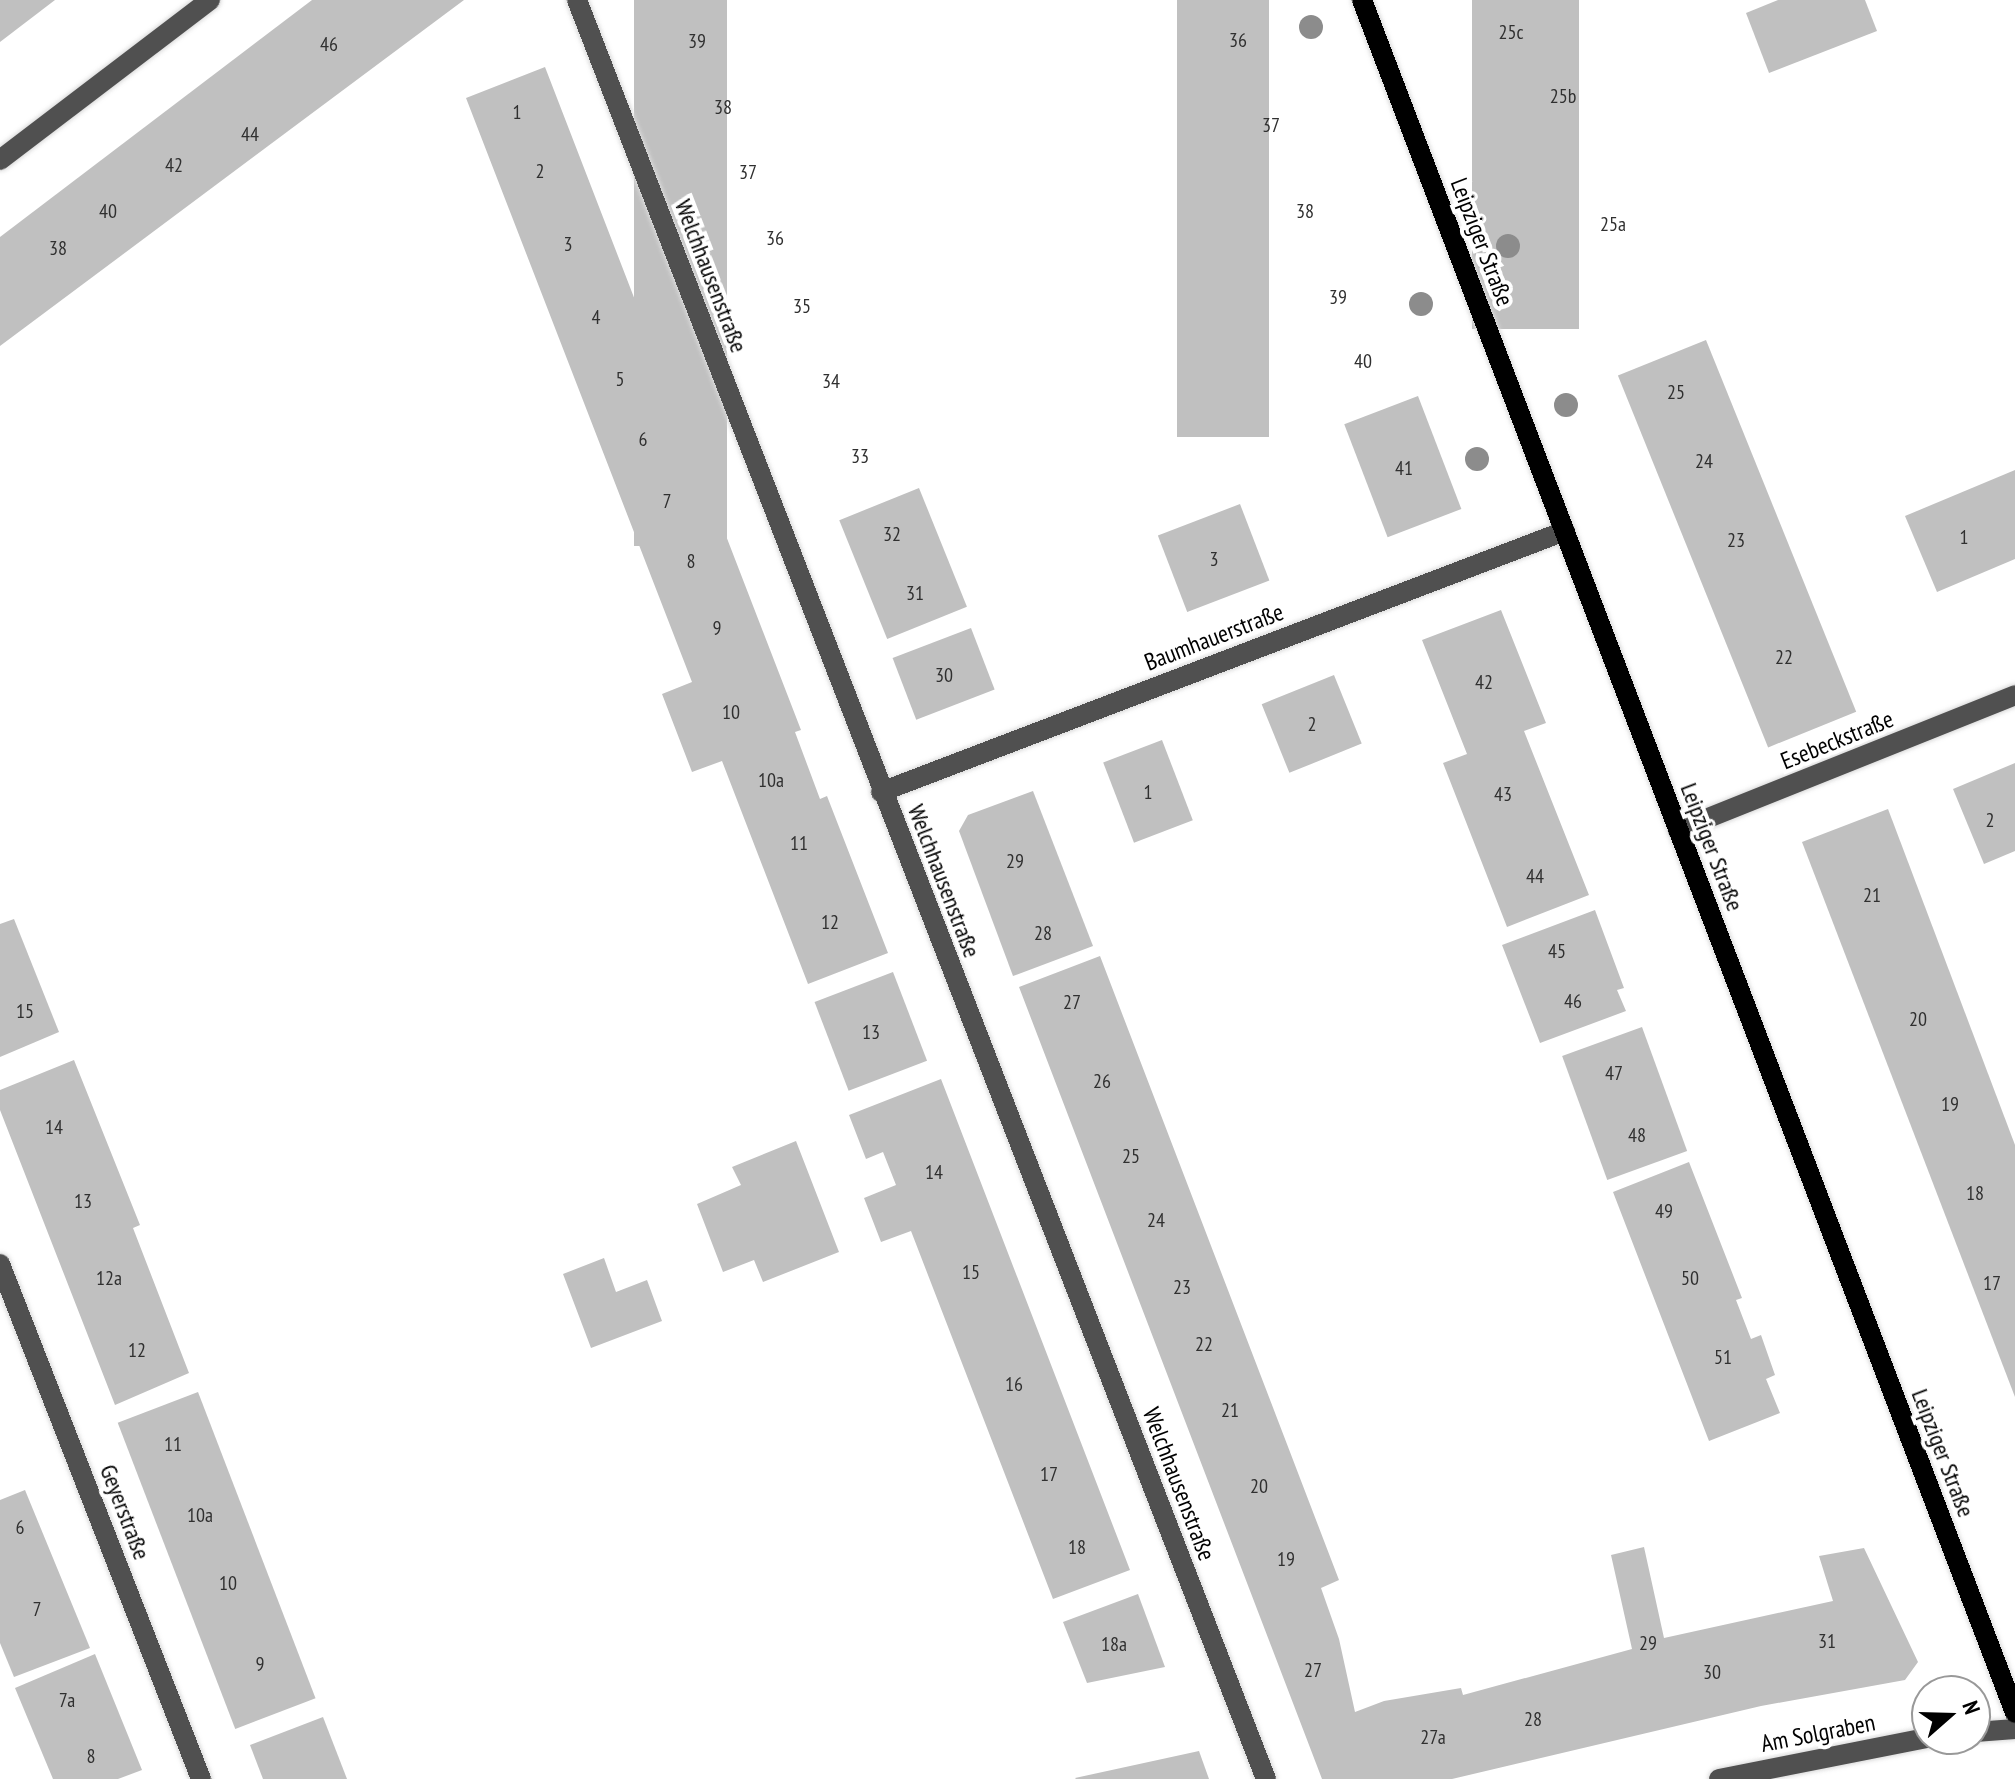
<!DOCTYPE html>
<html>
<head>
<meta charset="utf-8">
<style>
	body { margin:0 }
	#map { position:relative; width:2015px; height:1779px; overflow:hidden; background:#fff; font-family:"PT Sans Narrow",sans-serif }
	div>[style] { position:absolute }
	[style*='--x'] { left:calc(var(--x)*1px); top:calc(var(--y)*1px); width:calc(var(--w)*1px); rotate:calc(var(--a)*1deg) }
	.building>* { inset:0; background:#c0c0c0; transform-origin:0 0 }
	.roads { filter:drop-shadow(0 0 2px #dbdbdb) drop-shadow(0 0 2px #dbdbdb) }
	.minor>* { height:20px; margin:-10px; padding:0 10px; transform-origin:10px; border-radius:10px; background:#505050 }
	.major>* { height:20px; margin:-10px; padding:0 10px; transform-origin:10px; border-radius:10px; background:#000 }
	.trees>* { width:24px; height:24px; margin:-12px; border-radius:50%; background:#8c8c8c }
	span { translate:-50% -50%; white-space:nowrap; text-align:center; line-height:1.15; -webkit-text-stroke:8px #fff; paint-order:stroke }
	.number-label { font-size:20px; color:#303030 }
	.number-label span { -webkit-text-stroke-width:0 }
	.street-label { font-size:24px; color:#000 }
	.north { position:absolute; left:1911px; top:1675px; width:80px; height:80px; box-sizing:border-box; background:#fff; border:2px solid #999; border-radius:50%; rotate:70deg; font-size:22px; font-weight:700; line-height:32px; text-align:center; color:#000 }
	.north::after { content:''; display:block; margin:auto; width:28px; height:36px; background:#000; clip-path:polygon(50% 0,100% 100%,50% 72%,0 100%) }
</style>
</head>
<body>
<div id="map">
	<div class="building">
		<i style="clip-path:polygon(0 0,55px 0,0 42px)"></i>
		<i style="clip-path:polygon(312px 0,464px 0,0 346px,0 237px)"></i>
		<i style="left:634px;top:0;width:93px;height:546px"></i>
		<i style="left:1177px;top:0;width:92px;height:437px"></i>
		<i style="left:1472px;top:0;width:107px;height:329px"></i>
		<i style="clip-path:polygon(1778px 0,1865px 0,1877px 31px,1769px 73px,1746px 13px)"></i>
		<i style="clip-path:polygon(545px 67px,801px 730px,795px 732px,820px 799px,827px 796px,888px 953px,808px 984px,722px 761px,692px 772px,662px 694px,692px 682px,466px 98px)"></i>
		<i style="left:1706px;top:340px;width:401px;height:95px;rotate:68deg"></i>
		<i style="left:1418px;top:396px;width:121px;height:79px;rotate:69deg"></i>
		<i style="clip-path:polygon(2015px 470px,2015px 559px,1937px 592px,1905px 516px)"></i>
		<i style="left:919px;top:488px;width:128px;height:86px;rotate:68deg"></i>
		<i style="left:1240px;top:504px;width:82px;height:88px;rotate:69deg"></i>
		<i style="clip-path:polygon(1501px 610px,1546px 723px,1524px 731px,1589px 895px,1507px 927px,1443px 763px,1467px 754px,1422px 640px)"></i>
		<i style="left:971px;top:628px;width:66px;height:84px;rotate:69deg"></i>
		<i style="left:1334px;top:675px;width:74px;height:78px;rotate:68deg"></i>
		<i style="left:1162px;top:740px;width:86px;height:63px;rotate:69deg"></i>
		<i style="clip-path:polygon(2015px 763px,2015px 851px,1984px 864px,1953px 789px)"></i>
		<i style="clip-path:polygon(1033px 791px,1093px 946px,1013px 976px,959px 831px,968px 815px)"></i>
		<i style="clip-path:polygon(1888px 809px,2015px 1145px,2015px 1397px,1802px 842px)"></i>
		<i style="clip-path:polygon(1595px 910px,1624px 988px,1617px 990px,1626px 1011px,1540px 1043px,1502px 945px)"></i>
		<i style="clip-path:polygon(14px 919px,59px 1032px,0 1057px,0 924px)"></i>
		<i style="clip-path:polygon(1100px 956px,1339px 1580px,1321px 1588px,1339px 1639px,1355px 1712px,1384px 1701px,1461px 1688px,1463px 1695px,1632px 1649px,1611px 1555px,1644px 1547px,1664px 1638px,1833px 1601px,1819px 1556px,1864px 1548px,1918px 1662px,1905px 1680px,1761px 1706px,1452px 1779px,1322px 1779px,1019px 987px)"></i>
		<i style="left:893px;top:972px;width:95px;height:84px;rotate:69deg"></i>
		<i style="left:1642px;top:1027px;width:132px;height:85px;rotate:70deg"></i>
		<i style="clip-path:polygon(74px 1060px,140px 1225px,133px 1228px,189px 1373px,115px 1405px,0 1110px,0 1090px)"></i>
		<i style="clip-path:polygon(941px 1079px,1130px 1570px,1053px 1599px,911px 1231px,881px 1242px,864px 1198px,896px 1185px,883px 1152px,866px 1159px,849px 1115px)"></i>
		<i style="clip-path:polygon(796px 1141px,839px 1252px,763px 1282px,754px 1260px,723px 1272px,697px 1204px,741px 1185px,732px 1167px)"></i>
		<i style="clip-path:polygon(1689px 1162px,1742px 1298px,1736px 1300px,1751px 1339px,1761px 1335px,1775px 1375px,1766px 1379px,1780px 1413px,1709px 1441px,1613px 1192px)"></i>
		<i style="clip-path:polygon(604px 1258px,616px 1292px,647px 1280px,662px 1321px,591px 1348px,563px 1274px)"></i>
		<i style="left:198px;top:1392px;width:328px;height:86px;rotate:69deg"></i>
		<i style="clip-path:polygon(25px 1490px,90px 1648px,14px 1677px,0 1643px,0 1500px)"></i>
		<i style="clip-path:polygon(1138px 1594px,1165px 1667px,1087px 1683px,1063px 1622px)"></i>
		<i style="clip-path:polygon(95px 1654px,142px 1770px,118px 1779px,53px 1779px,15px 1688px)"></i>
		<i style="clip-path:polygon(323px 1717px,347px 1779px,263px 1779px,250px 1745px)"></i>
		<i style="clip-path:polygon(1199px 1751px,1209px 1779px,1076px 1779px,1075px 1778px)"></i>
	</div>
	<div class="roads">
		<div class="minor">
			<i style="--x:577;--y:0;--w:1908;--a:68.83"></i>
			<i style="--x:0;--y:160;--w:264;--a:-37.3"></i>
			<i style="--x:881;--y:792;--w:732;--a:-20.89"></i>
			<i style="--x:1678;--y:830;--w:363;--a:-21.8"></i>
			<i style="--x:0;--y:1264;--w:553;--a:68.68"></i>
			<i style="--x:1975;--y:1732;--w:40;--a:-4.3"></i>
			<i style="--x:1719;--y:1779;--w:212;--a:-11.2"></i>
		</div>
		<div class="major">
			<i style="--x:1362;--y:0;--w:1833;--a:69.13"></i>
		</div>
	</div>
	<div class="trees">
		<i style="left:1311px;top:27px"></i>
		<i style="left:1508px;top:246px"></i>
		<i style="left:1421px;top:304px"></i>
		<i style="left:1566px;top:405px"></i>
		<i style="left:1477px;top:459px"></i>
	</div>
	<div class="number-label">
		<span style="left:1511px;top:32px">25c</span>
		<span style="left:1238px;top:40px">36</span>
		<span style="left:697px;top:41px">39</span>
		<span style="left:329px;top:44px">46</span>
		<span style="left:1563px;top:96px">25b</span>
		<span style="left:723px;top:107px">38</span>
		<span style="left:517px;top:112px">1</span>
		<span style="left:1271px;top:125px">37</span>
		<span style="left:250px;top:134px">44</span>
		<span style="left:174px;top:165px">42</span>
		<span style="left:540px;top:171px">2</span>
		<span style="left:748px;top:172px">37</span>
		<span style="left:108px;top:211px">40</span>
		<span style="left:1305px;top:211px">38</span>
		<span style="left:1613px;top:224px">25a</span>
		<span style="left:775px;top:238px">36</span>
		<span style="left:568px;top:244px">3</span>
		<span style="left:58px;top:248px">38</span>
		<span style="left:1338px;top:297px">39</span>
		<span style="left:802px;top:306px">35</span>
		<span style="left:596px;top:317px">4</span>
		<span style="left:1363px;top:361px">40</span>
		<span style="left:620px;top:379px">5</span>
		<span style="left:831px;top:381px">34</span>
		<span style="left:1676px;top:392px">25</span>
		<span style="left:643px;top:439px">6</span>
		<span style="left:860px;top:456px">33</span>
		<span style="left:1704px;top:461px">24</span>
		<span style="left:1404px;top:468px">41</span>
		<span style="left:667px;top:501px">7</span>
		<span style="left:892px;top:534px">32</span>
		<span style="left:1964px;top:537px">1</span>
		<span style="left:1736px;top:540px">23</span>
		<span style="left:1214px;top:559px">3</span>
		<span style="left:691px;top:561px">8</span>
		<span style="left:915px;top:593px">31</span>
		<span style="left:717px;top:628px">9</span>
		<span style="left:1784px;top:657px">22</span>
		<span style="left:944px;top:675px">30</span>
		<span style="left:1484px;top:682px">42</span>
		<span style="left:731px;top:712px">10</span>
		<span style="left:1312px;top:724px">2</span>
		<span style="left:771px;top:780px">10a</span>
		<span style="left:1148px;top:792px">1</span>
		<span style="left:1503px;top:794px">43</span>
		<span style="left:1990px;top:820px">2</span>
		<span style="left:799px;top:843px">11</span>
		<span style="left:1015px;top:861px">29</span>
		<span style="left:1535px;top:876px">44</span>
		<span style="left:1872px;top:895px">21</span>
		<span style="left:830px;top:922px">12</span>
		<span style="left:1043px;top:933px">28</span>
		<span style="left:1557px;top:951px">45</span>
		<span style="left:1573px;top:1001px">46</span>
		<span style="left:1072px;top:1002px">27</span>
		<span style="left:25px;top:1011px">15</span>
		<span style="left:1918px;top:1019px">20</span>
		<span style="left:871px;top:1032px">13</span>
		<span style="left:1614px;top:1073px">47</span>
		<span style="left:1102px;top:1081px">26</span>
		<span style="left:1950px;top:1104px">19</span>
		<span style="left:54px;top:1127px">14</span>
		<span style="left:1637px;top:1135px">48</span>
		<span style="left:1131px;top:1156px">25</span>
		<span style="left:934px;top:1172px">14</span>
		<span style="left:1975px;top:1193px">18</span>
		<span style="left:83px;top:1201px">13</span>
		<span style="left:1664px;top:1211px">49</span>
		<span style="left:1156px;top:1220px">24</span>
		<span style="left:971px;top:1272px">15</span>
		<span style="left:109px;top:1278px">12a</span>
		<span style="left:1690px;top:1278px">50</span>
		<span style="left:1992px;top:1283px">17</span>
		<span style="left:1182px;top:1287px">23</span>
		<span style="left:1204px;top:1344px">22</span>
		<span style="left:137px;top:1350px">12</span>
		<span style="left:1723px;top:1357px">51</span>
		<span style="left:1014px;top:1384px">16</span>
		<span style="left:1230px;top:1410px">21</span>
		<span style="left:173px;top:1444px">11</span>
		<span style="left:1049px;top:1474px">17</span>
		<span style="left:1259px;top:1486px">20</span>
		<span style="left:200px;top:1515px">10a</span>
		<span style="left:20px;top:1527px">6</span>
		<span style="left:1077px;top:1547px">18</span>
		<span style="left:1286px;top:1559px">19</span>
		<span style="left:228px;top:1583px">10</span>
		<span style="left:37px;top:1609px">7</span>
		<span style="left:1827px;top:1641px">31</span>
		<span style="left:1648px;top:1643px">29</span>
		<span style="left:1114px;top:1644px">18a</span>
		<span style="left:260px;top:1664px">9</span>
		<span style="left:1313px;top:1670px">27</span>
		<span style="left:1712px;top:1672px">30</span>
		<span style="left:67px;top:1700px">7a</span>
		<span style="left:1533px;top:1719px">28</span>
		<span style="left:1433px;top:1737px">27a</span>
		<span style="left:91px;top:1756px">8</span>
	</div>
	<div class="street-label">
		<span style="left:1482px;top:242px;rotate:69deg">Leipziger Straße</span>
		<span style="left:711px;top:276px;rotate:69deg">Welchhausenstraße</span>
		<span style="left:1214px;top:637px;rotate:-21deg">Baumhauerstraße</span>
		<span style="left:1837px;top:740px;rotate:-22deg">Esebeckstraße</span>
		<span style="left:1712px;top:847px;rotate:69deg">Leipziger Straße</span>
		<span style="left:944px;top:881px;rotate:69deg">Welchhausenstraße</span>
		<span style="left:1943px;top:1453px;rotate:69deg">Leipziger Straße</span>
		<span style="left:1179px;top:1484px;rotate:69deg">Welchhausenstraße</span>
		<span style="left:125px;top:1512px;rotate:69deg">Geyerstraße</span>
		<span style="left:1818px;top:1733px;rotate:-11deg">Am Solgraben</span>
	</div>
	<div class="north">N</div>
</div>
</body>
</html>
